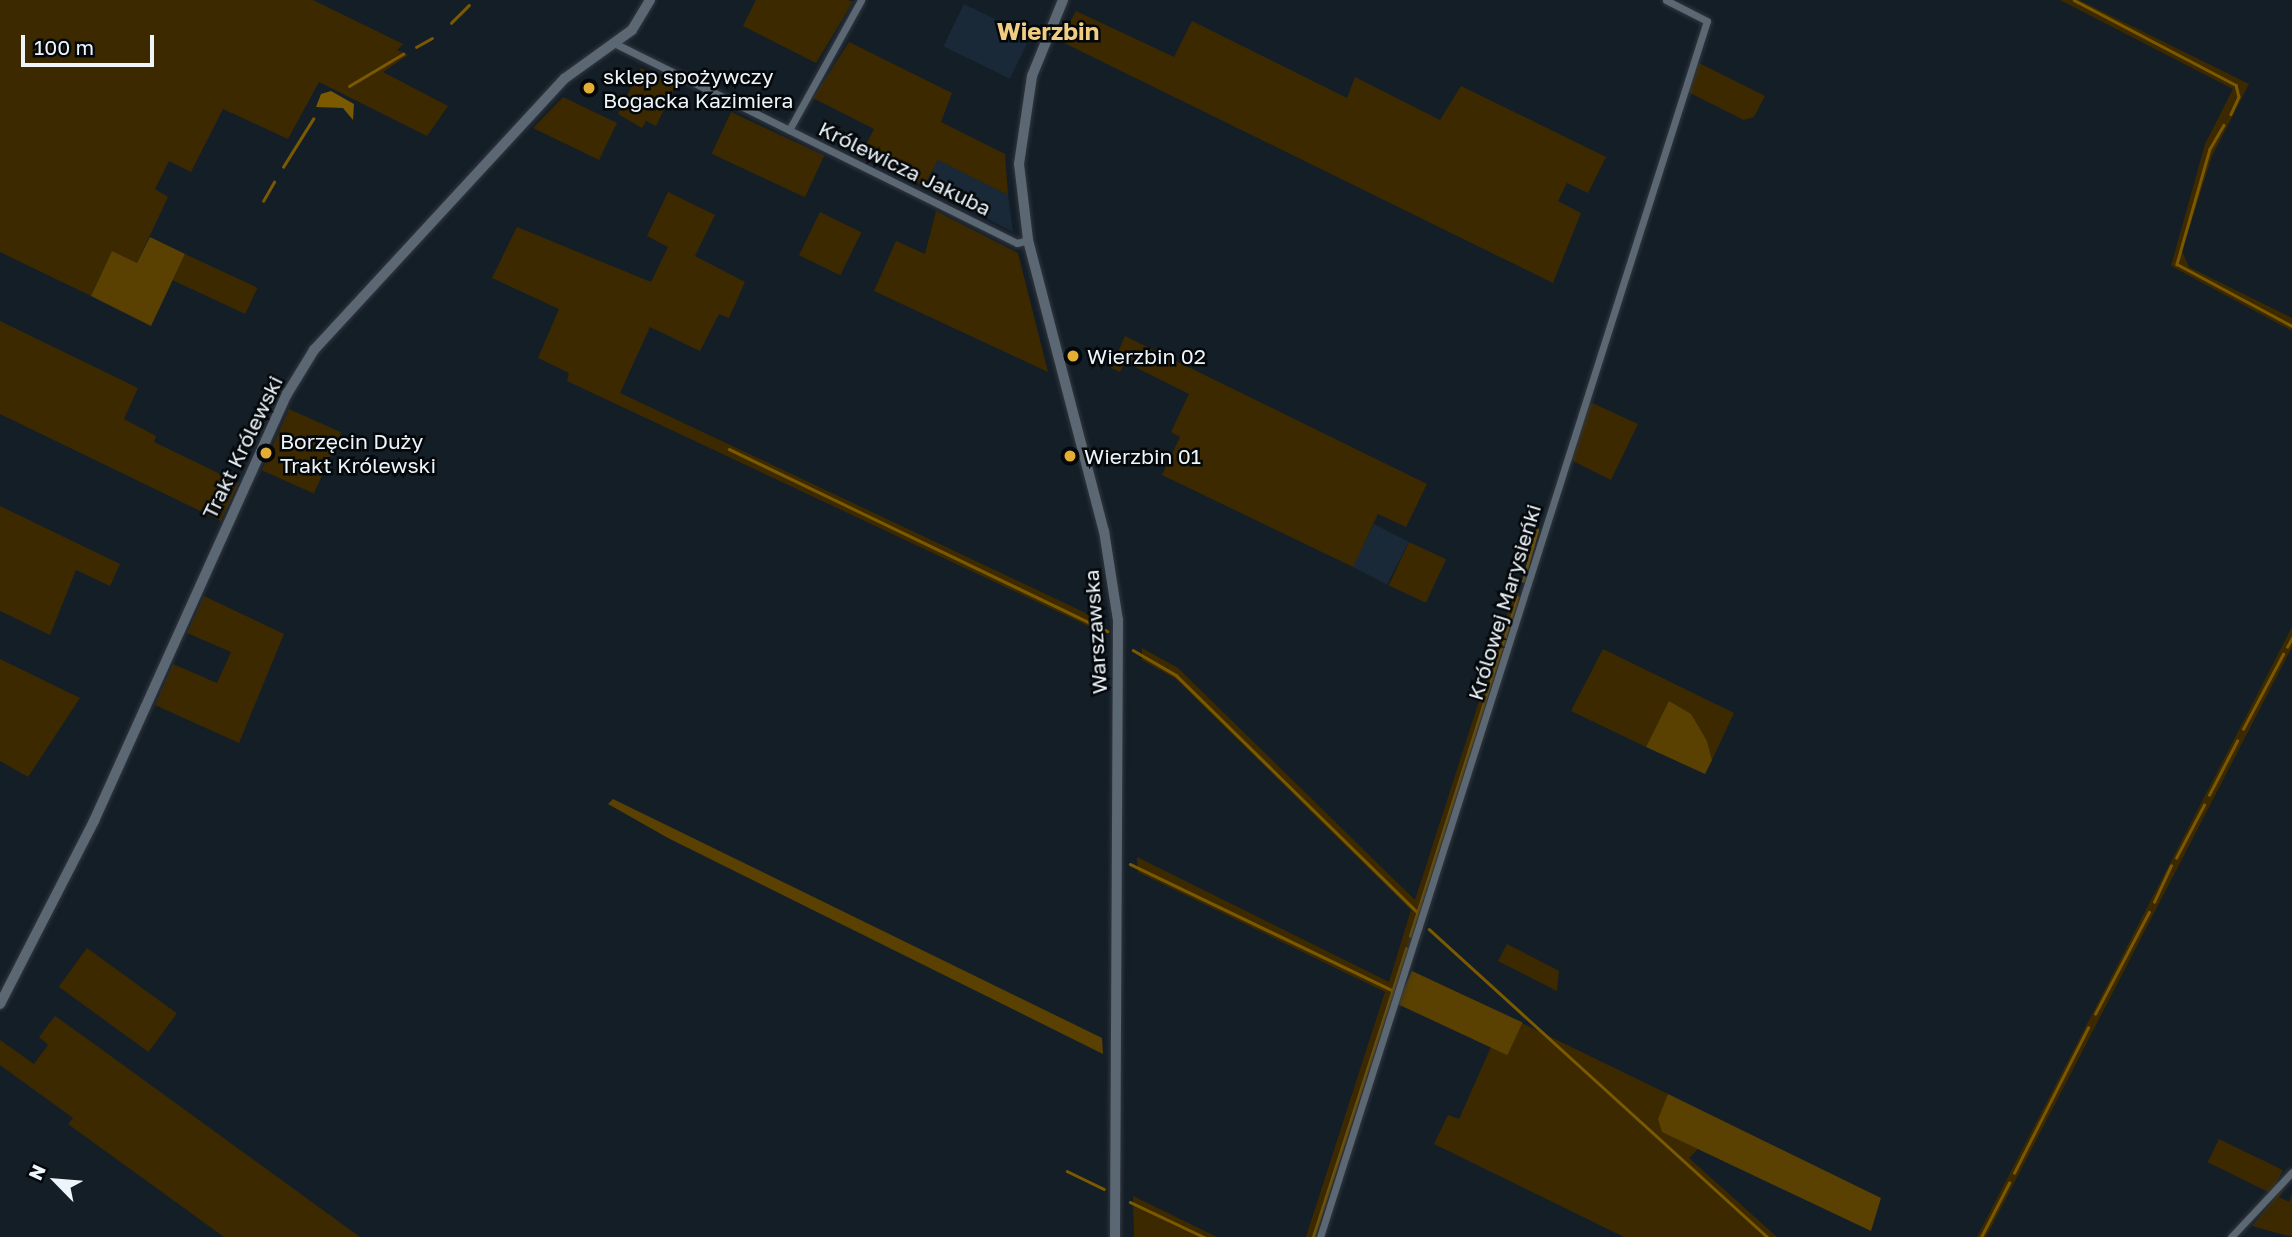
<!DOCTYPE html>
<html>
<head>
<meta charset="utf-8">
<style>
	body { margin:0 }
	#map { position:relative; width:2292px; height:1237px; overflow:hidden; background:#141e27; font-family:"Golos Text",sans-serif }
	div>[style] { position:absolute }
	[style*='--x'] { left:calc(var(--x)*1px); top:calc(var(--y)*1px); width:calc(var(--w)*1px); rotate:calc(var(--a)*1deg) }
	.built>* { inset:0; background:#1a2937; transform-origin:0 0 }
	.green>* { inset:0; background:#3c2900; transform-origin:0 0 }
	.forest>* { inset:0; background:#5a4101; transform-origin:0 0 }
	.water>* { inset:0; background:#7a5900 }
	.stream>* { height:2.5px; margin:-1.25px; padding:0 1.25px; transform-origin:1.25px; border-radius:1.25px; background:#7a5900 }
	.roads { filter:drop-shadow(0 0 2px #31373f) drop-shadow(0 0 2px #31373f) }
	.street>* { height:7px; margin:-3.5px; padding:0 3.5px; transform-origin:3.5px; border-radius:3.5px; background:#5b6772 }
	.secondary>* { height:10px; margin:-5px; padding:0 5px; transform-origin:5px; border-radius:5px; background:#5b6772 }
	.dots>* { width:19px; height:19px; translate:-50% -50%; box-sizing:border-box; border:4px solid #04080b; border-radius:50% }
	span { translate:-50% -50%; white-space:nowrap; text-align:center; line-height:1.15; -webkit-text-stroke:5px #04080b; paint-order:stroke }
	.poi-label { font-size:21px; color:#edf4fa }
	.left { translate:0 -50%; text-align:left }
	.street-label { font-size:21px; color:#edf4fa }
	.quarter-label { font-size:24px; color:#f1cc83; font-weight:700 }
	.north { position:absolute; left:21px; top:1146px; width:70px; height:70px; -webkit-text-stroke:5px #04080b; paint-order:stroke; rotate:295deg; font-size:19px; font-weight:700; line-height:28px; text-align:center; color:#edf4fa }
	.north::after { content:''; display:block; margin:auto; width:24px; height:32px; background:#edf4fa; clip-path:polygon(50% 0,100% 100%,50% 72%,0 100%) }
	.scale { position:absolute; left:21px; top:35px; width:133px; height:32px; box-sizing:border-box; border:4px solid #edf4fa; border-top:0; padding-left:9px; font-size:21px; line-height:24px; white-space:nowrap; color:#edf4fa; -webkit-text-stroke:5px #04080b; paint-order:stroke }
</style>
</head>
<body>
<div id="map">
	<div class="built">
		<i style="left:964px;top:4px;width:74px;height:47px;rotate:26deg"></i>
		<i style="clip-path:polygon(938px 160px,1008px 195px,1013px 232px,924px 186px)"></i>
		<i style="left:1374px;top:524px;width:39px;height:48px;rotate:27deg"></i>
	</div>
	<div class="green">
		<i style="clip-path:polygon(0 0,313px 0,403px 44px,397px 50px,408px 55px,383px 72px,448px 106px,427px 136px,319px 82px,288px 139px,223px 109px,191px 172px,169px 161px,155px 189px,168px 197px,137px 263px,112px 251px,91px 296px,0 252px)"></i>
		<i style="clip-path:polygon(756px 0,848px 0,853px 2px,816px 63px,743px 26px)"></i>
		<i style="clip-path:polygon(2060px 0,2079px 0,2249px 84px,2212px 156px,2182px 251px,2189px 267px,2292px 318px,2292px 331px,2171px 266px,2205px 144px,2233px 89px)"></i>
		<i style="clip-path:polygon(1076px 11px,1174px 57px,1192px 21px,1347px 98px,1355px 77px,1440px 120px,1461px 86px,1606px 157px,1588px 193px,1567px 183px,1558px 201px,1581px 213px,1553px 283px,1060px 41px)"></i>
		<i style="clip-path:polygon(849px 42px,952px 93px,941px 122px,1005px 154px,1008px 195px,938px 160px,924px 186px,861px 155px,874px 129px,813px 98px)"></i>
		<i style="clip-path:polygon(1697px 62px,1765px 96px,1754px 117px,1744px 120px,1688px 92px)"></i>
		<i style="clip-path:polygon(641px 68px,676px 85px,656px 126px,646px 121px,642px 128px,618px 114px)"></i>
		<i style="clip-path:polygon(563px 97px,617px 123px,599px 160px,533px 128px)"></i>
		<i style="left:731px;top:112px;width:103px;height:46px;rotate:25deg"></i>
		<i style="clip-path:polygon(668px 192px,715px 215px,695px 256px,745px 282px,729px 318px,719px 314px,700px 351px,650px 327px,620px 393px,1090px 615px,1103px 622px,1103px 633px,567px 381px,569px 373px,538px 358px,559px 309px,492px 278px,517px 227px,651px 282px,668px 247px,647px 236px)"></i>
		<i style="clip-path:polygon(936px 211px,1018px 253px,1048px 372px,874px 291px,896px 241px,925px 254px)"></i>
		<i style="left:820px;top:212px;width:46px;height:48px;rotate:26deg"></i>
		<i style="left:185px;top:254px;width:80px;height:29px;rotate:25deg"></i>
		<i style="clip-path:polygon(0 321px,138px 388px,124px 419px,156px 436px,154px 442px,239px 483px,221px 521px,0 414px)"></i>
		<i style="clip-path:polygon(1125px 336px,1427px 484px,1406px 527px,1378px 514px,1353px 567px,1162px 475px,1180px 437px,1171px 432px,1189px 394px,1125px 362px,1120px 372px,1111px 368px)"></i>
		<i style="clip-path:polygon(1588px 401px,1638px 424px,1611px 480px,1571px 460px)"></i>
		<i style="left:289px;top:409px;width:57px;height:67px;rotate:24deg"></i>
		<i style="clip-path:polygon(0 506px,120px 564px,110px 586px,76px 570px,50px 635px,0 611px)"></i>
		<i style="left:1409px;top:542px;width:41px;height:48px;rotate:25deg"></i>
		<i style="clip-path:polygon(1515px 589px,1521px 597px,1512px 629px,1316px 1237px,1306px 1237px,1385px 992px,1138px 872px,1137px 857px,1389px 982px,1411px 910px,1176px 679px,1142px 660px,1142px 648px,1178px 668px,1415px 900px)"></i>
		<i style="clip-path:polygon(204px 596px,284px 634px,239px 743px,155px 705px,173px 664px,217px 683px,231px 652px,187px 633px)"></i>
		<i style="clip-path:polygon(2292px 627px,2292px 647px,1986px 1237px,1977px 1237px)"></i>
		<i style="clip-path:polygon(1603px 649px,1734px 713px,1712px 760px,1707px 741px,1669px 702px,1646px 747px,1571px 711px)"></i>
		<i style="clip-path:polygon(0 659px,80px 698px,28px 777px,0 761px)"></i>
		<i style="clip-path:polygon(1507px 944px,1559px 971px,1557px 991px,1498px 961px)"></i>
		<i style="left:87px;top:948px;width:111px;height:48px;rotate:36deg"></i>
		<i style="clip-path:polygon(55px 1016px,97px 1046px,360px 1237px,224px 1237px,68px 1124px,73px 1118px,0 1065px,0 1040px,34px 1064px,48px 1045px,39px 1037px)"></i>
		<i style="clip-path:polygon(1522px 1023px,1668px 1094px,1662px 1131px,1698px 1149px,1689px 1158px,1777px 1237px,1624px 1237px,1434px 1144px,1448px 1115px,1459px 1119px,1491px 1047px,1506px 1054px)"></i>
		<i style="left:2219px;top:1139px;width:71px;height:26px;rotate:26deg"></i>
		<i style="clip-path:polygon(2292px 1177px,2279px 1197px,2289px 1202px,2292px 1194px,2292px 1237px,2252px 1226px)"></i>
		<i style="clip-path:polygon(1133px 1196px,1217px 1237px,1134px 1237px)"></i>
	</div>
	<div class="forest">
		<i style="clip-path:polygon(150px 237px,185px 254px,151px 326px,91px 296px,112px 251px,137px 263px)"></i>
		<i style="clip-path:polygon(1669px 701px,1691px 714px,1707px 741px,1712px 760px,1705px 774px,1646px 747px)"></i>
		<i style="clip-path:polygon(613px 799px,1102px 1038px,1103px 1054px,668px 838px,608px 804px)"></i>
		<i style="left:1412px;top:971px;width:122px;height:36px;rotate:25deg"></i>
		<i style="clip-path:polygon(1668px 1094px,1881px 1198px,1871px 1231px,1662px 1132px,1658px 1119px)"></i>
	</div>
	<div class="water">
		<i style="clip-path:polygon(331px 91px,354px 104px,353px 120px,343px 108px,316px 107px,321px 94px)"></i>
	</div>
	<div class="stream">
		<i style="--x:2074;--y:0;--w:183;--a:27.7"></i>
		<i style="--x:2236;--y:85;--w:12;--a:76"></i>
		<i style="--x:2239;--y:97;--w:19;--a:115"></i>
		<i style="--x:451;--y:23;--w:25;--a:-45"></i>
		<i style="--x:416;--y:47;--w:18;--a:-29"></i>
		<i style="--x:349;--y:86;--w:63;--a:-30.7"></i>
		<i style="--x:2224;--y:125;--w:28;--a:120"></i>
		<i style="--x:2210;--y:149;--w:120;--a:106"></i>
		<i style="--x:2177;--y:264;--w:131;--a:28.3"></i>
		<i style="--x:283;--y:167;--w:57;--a:-58"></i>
		<i style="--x:263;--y:201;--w:22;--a:-60"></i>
		<i style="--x:729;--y:449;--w:420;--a:25.7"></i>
		<i style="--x:1523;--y:581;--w:53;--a:-74.6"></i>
		<i style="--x:2287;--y:647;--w:10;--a:-61"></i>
		<i style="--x:1133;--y:650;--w:50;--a:30.2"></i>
		<i style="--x:1176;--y:675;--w:338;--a:44.5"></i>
		<i style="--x:2243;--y:729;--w:85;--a:-61.9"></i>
		<i style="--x:2209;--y:795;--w:61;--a:-62.6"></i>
		<i style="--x:2176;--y:858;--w:60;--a:-62.2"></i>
		<i style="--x:1130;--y:864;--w:291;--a:25.7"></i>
		<i style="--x:2154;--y:902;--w:40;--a:-65"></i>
		<i style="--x:1429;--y:929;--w:458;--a:42.3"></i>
		<i style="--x:1410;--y:936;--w:355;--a:-72.4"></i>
		<i style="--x:2095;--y:1014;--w:115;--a:-62.1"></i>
		<i style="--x:1067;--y:1171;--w:41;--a:25.9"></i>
		<i style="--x:2014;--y:1173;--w:163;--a:-63"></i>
		<i style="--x:1130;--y:1202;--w:82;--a:25.3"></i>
		<i style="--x:1313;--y:1237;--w:303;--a:-72.1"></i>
		<i style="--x:1981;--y:1237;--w:61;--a:-62.6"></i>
	</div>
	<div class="roads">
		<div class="street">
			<i style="--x:618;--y:45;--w:445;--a:26.4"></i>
			<i style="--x:1017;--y:243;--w:11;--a:-15"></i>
			<i style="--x:789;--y:130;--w:149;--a:-61"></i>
			<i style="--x:1320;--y:1237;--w:1276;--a:-72.35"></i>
			<i style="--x:1707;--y:21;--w:46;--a:-152.9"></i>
			<i style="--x:2231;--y:1237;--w:89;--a:-46.8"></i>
		</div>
		<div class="secondary">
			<i style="--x:1063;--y:0;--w:82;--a:112.2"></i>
			<i style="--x:1032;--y:76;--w:89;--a:98.4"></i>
			<i style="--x:1019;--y:164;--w:77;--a:83.2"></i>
			<i style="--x:1028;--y:240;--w:301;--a:75.4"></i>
			<i style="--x:1104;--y:531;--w:90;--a:81.1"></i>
			<i style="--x:1118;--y:620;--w:617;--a:90.28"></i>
			<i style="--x:0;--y:1004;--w:206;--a:-62.8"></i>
			<i style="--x:94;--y:821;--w:469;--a:-65.7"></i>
			<i style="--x:287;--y:394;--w:52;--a:-58.5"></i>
			<i style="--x:314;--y:350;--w:369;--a:-47.3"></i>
			<i style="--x:564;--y:79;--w:84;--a:-35.8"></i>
			<i style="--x:632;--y:30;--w:35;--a:-59"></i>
		</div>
	</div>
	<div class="dots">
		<i style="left:589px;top:88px;background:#e4ae35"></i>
		<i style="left:1073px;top:356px;background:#e4ae35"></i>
		<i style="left:266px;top:453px;background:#e4ae35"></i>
		<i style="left:1070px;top:456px;background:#e4ae35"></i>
	</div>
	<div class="poi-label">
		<span class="left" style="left:603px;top:88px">sklep spożywczy<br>Bogacka Kazimiera</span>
		<span class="left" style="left:1087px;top:356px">Wierzbin 02</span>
		<span class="left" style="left:280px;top:453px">Borzęcin Duży<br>Trakt Królewski</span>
		<span class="left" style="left:1084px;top:456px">Wierzbin 01</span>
	</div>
	<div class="street-label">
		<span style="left:905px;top:168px;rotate:26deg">Królewicza Jakuba</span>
		<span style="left:242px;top:447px;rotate:-64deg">Trakt Królewski</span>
		<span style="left:1504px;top:602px;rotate:-73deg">Królowej Marysieńki</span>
		<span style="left:1095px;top:632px;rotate:-94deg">Warszawska</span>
	</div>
	<div class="quarter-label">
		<span style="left:1048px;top:31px">Wierzbin</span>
	</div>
	<div class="north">N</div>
	<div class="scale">100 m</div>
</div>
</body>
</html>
